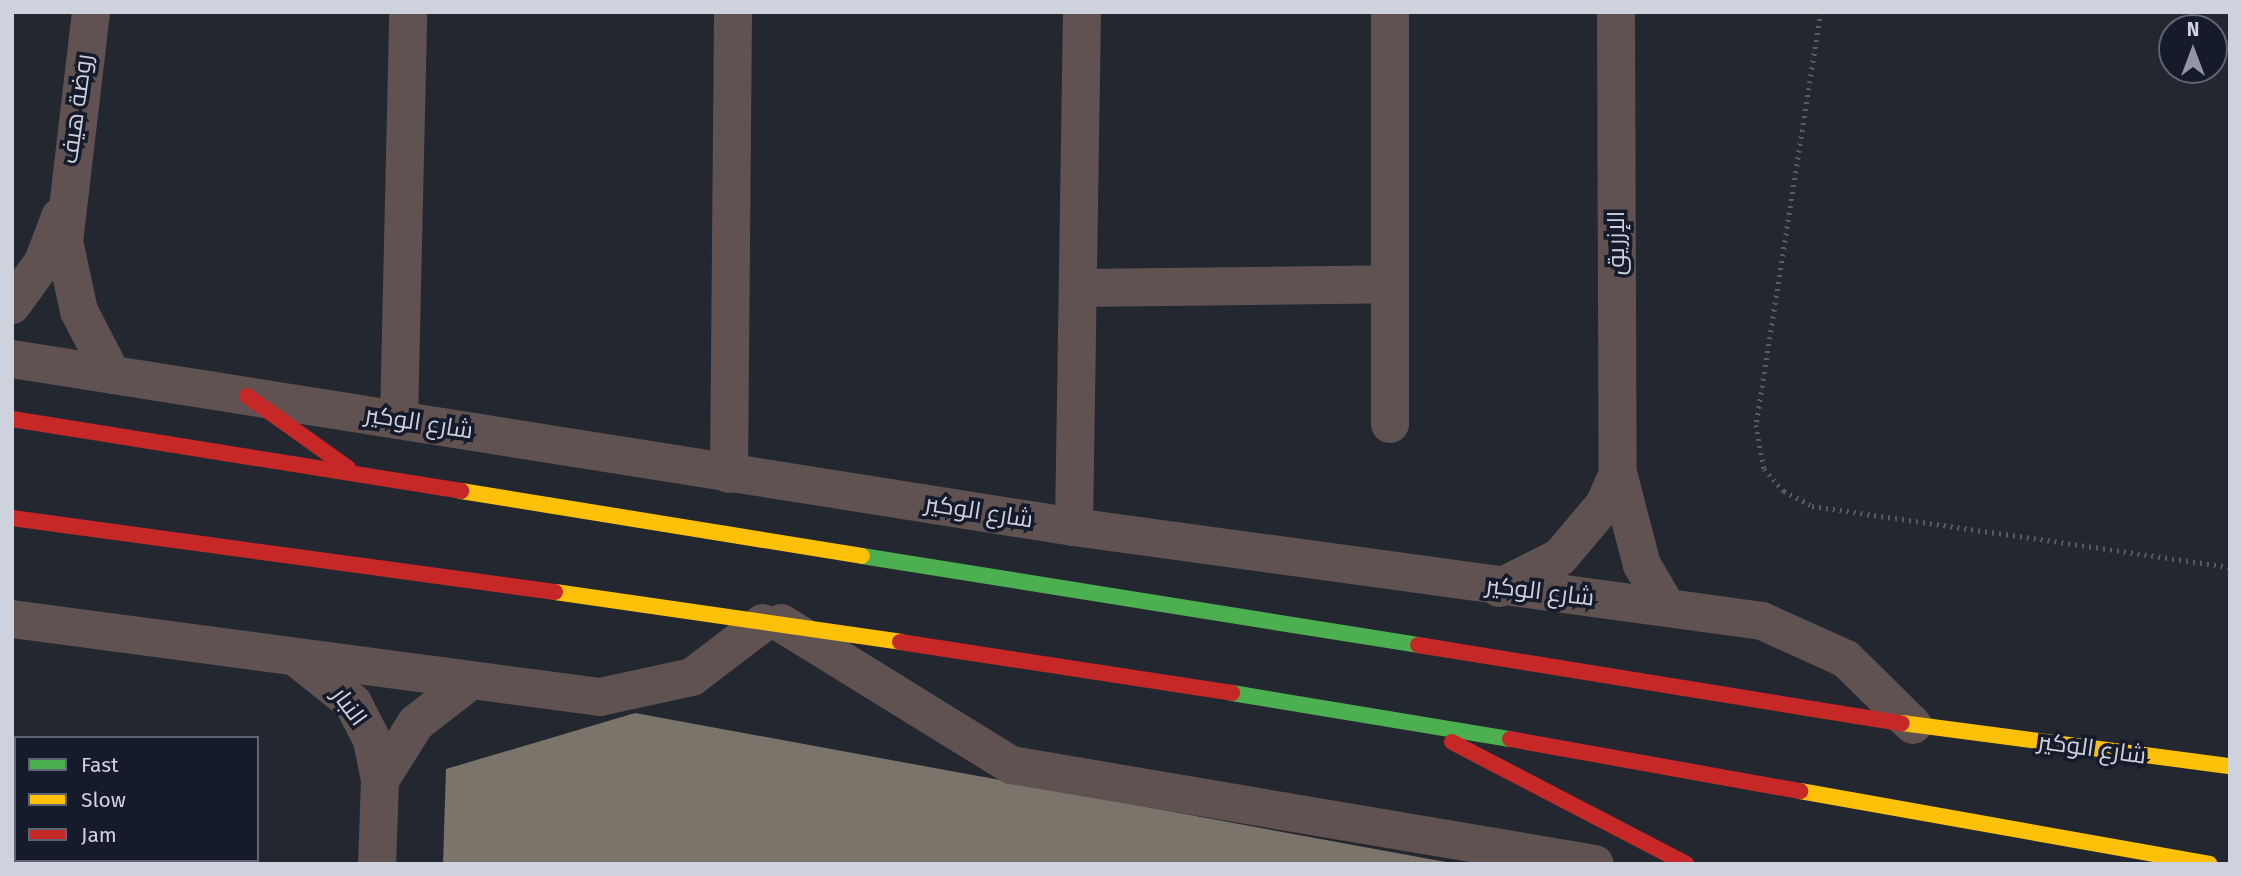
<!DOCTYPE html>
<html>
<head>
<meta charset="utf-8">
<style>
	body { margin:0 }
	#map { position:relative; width:2242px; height:876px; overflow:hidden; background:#232730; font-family:"Fira Sans",Cairo,sans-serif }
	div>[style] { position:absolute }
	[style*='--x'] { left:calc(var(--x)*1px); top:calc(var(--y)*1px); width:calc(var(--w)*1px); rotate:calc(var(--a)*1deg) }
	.building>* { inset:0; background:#7b746b }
	.path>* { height:4.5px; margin-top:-2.25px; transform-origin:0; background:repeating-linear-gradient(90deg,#61585a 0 2px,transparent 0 7px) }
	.street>* { height:38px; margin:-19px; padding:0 19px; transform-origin:19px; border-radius:19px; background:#605250 }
	.fast>* { height:16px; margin:-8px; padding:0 8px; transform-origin:8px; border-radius:8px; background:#4caf50 }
	.slow>* { height:16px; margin:-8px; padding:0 8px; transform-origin:8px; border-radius:8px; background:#ffc107 }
	.jam>* { height:16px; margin:-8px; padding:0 8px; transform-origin:8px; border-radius:8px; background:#c62828 }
	span { translate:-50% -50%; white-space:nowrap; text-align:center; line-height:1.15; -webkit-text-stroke:7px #151b2b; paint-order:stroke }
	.street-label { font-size:24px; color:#ced2dd }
	.frame { position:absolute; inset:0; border:14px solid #ced2dd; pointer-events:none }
	.legend { position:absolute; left:14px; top:736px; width:245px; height:126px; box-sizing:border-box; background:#151b2b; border:2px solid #5f6472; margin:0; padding:9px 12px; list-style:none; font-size:21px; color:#ced2dd }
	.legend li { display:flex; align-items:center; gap:14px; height:35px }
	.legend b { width:35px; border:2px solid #5f6472 }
	.north { position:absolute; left:2158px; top:14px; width:70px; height:70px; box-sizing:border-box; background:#151b2b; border:2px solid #5f6472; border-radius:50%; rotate:0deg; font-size:19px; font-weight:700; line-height:28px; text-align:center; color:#ced2dd }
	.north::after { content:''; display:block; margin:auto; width:24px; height:32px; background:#9296a0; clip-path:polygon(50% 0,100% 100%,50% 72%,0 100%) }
</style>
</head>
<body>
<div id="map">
	<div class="building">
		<i style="clip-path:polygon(635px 713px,1446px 862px,1446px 864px,443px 864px,446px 769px)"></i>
	</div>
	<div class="path">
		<i style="--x:1821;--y:12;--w:418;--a:98.9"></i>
		<i style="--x:1756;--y:425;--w:45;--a:79.7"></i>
		<i style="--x:1764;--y:469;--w:30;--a:48"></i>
		<i style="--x:1784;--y:491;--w:32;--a:28"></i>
		<i style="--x:1812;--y:506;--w:422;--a:8.3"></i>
	</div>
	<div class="street">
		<i style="--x:91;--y:12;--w:231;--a:96.7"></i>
		<i style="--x:64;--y:241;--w:72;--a:77.9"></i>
		<i style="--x:79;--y:311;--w:72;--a:62.7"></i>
		<i style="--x:1616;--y:12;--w:461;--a:89.8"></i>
		<i style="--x:1618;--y:473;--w:95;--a:75.4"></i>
		<i style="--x:1642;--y:565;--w:48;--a:59.7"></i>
		<i style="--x:1078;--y:288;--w:312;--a:-0.7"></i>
		<i style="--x:12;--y:305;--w:53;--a:-54.2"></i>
		<i style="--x:43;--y:262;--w:48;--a:-69.3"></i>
		<i style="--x:12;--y:359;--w:1075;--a:8.99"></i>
		<i style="--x:1074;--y:527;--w:694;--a:7.78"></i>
		<i style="--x:1762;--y:621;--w:92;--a:24.3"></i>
		<i style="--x:1846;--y:659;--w:94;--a:44.6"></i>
		<i style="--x:399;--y:420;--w:408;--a:-88.7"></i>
		<i style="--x:1390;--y:424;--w:412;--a:-90"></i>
		<i style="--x:729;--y:474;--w:462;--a:-89.5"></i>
		<i style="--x:1074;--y:527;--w:515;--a:-89.11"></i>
		<i style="--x:1499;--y:588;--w:68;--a:-26.9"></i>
		<i style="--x:1560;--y:557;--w:68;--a:-49.8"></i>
		<i style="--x:1604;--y:505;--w:35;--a:-66"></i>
		<i style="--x:12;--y:619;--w:593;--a:7.56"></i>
		<i style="--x:600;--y:697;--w:94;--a:-12.3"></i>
		<i style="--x:692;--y:677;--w:89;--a:-37.3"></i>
		<i style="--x:781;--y:623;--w:270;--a:31.7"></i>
		<i style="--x:1011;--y:765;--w:592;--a:9.62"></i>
		<i style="--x:299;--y:660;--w:69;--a:38.5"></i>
		<i style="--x:353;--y:703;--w:42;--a:62.8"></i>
		<i style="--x:372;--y:740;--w:41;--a:78.7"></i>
		<i style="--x:380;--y:780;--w:84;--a:92"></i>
		<i style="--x:380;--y:780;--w:67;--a:-57.7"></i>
		<i style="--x:416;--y:723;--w:67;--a:-37.7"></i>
		<i style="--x:12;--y:812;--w:4;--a:0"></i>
		<i style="--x:133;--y:860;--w:4;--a:76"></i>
	</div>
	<div class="fast">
		<i style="--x:862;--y:556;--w:563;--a:9.09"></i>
		<i style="--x:1232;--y:693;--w:282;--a:9.4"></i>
	</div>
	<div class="slow">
		<i style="--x:461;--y:491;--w:406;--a:9.2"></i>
		<i style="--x:555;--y:592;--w:349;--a:8.2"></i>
		<i style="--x:1902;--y:723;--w:331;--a:7.5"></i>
		<i style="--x:1800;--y:791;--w:416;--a:10.1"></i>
	</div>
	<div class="jam">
		<i style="--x:247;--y:396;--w:124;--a:35.5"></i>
		<i style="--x:12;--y:419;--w:455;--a:9.1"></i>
		<i style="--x:12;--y:518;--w:548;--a:7.76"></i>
		<i style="--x:900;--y:642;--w:336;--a:8.7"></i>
		<i style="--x:1418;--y:645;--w:490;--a:9.2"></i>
		<i style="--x:1510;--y:739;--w:295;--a:10.2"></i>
		<i style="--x:1452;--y:742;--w:264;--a:27.5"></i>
	</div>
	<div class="street-label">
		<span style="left:77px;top:109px;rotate:-82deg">روضة هيف</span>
		<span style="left:1617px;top:243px;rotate:-90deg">الإزريق</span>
		<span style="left:419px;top:423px;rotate:9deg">شارع الوكير</span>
		<span style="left:979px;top:512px;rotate:9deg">شارع الوكير</span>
		<span style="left:1540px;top:592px;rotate:7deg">شارع الوكير</span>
		<span style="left:349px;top:707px;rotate:54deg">النبار</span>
		<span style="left:2092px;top:749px;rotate:8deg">شارع الوكير</span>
	</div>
	<div class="frame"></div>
	<ul class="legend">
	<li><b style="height:9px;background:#4caf50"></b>Fast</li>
	<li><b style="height:9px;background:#ffc107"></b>Slow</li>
	<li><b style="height:9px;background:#c62828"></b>Jam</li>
	</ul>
	<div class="north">N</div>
</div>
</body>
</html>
